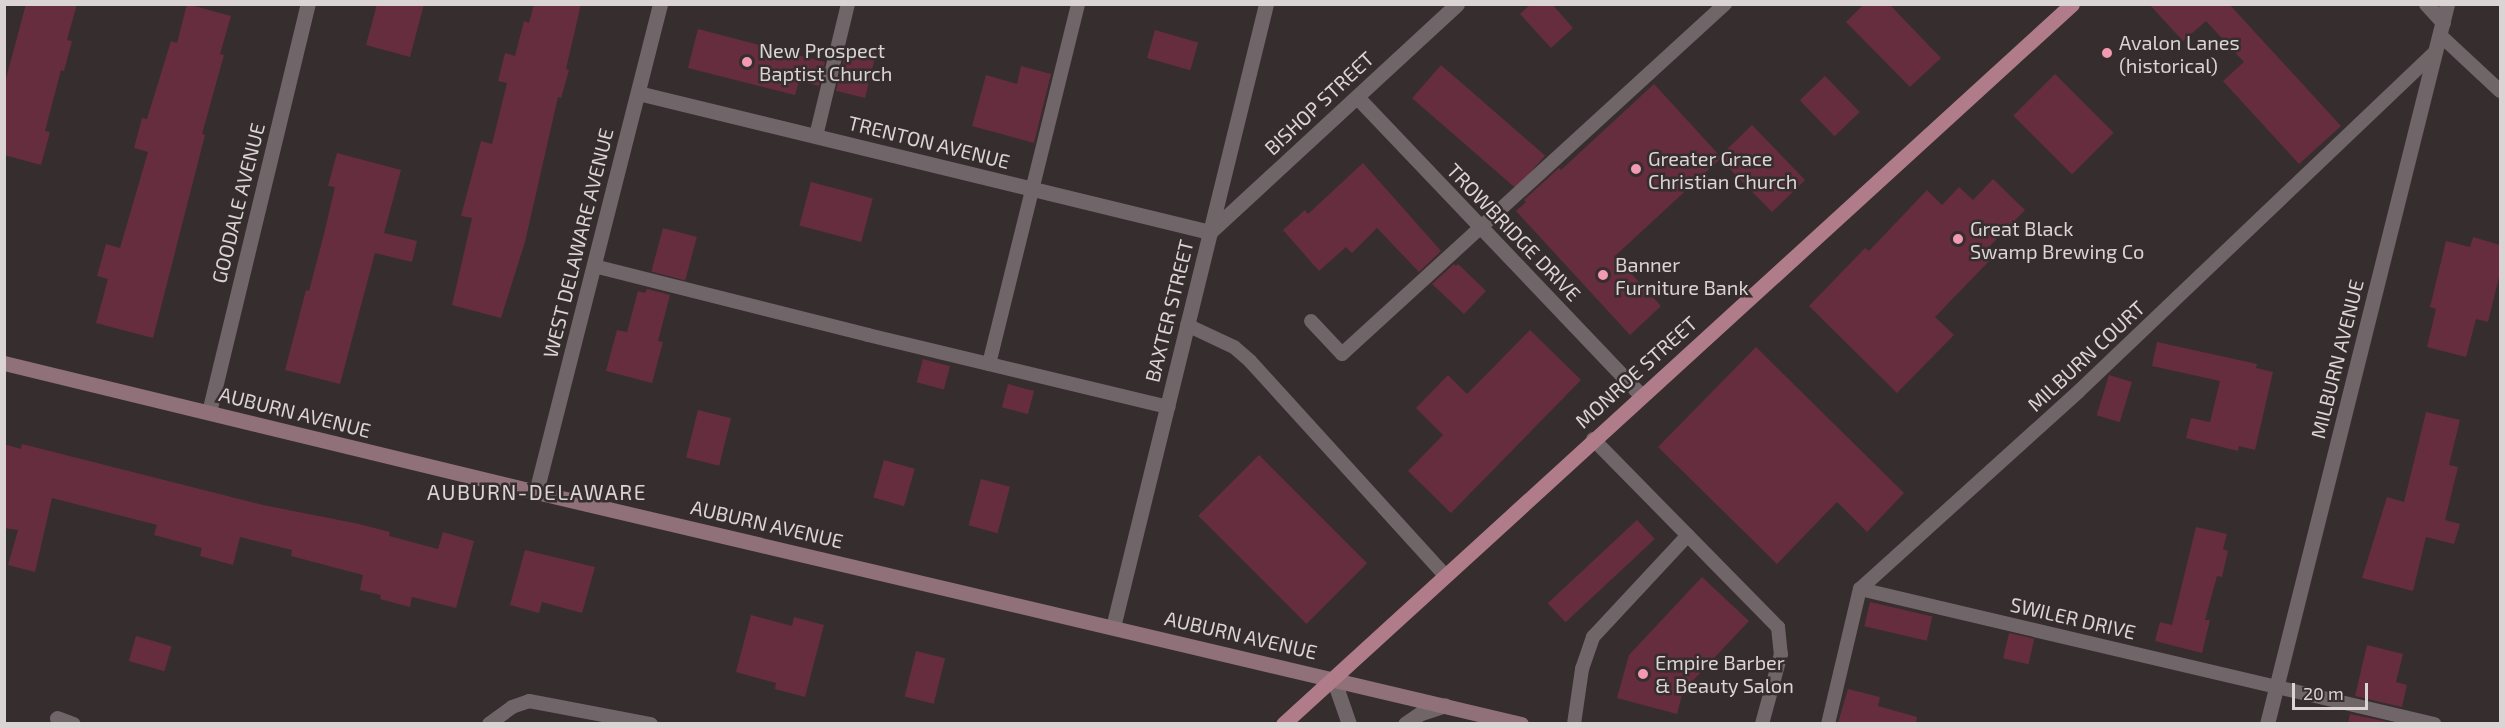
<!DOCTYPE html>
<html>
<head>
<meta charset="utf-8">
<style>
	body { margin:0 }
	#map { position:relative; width:2505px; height:728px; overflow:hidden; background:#362d2f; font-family:"Exo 2",sans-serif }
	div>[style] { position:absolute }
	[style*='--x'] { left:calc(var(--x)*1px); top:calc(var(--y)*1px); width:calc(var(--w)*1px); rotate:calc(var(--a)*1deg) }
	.building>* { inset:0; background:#662d3e; transform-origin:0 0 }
	.lane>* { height:14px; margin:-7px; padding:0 7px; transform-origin:7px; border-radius:7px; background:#706568 }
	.street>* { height:15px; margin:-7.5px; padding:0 7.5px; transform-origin:7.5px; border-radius:7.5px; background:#706568 }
	.secondary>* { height:15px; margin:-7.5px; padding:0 7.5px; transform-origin:7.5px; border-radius:7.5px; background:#907179 }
	.primary>* { height:15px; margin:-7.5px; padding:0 7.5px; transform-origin:7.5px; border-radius:7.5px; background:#b07c8a }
	.dots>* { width:16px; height:16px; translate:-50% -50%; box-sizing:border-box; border:3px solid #362d2f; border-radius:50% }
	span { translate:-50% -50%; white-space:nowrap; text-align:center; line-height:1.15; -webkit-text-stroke:5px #362d2f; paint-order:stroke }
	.poi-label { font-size:20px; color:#dad4d5 }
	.left { translate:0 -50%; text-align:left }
	.street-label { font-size:20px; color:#dad4d5 }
	.neighbourhood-label { font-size:21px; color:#dad4d5; letter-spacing:1.5px }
	.frame { position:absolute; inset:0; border:6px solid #dad4d5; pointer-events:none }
	.scale { position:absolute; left:2292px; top:683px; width:76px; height:27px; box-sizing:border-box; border:3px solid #dad4d5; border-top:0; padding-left:8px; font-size:18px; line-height:21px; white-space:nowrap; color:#dad4d5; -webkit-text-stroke:4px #362d2f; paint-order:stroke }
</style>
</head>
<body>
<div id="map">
	<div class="building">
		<i style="clip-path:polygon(26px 4px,77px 4px,67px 40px,72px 41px,64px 71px,61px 70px,45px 131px,50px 132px,41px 165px,4px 155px,4px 86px)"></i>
		<i style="clip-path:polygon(187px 4px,231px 16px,220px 54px,224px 55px,202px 134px,205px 135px,153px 338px,96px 323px,108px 279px,97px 276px,106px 244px,120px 248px,148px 152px,134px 148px,142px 118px,147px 119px,171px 41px,177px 43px)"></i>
		<i style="clip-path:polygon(377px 4px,424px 4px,410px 57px,366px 45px)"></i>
		<i style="clip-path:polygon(534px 4px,581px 4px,566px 69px,569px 70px,561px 98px,558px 97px,525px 242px,501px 318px,452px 305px,472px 218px,461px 216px,481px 141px,492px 144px,507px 83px,498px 81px,505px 53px,515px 56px,524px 21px,529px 23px)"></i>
		<i style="clip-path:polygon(1531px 4px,1552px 4px,1573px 28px,1551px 48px,1520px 14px)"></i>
		<i style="clip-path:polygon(1864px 4px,1889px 4px,1941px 58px,1910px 87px,1846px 22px)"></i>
		<i style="clip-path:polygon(2149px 4px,2229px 4px,2341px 126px,2299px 164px,2223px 81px,2244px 62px,2206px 21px,2183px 41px)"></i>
		<i style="clip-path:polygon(698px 29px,825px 62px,819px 86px,799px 81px,795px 95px,688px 68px)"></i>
		<i style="left:1155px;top:30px;width:45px;height:29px;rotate:16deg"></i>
		<i style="left:847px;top:46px;width:30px;height:46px;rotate:14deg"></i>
		<i style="left:1441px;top:65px;width:138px;height:44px;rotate:41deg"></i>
		<i style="clip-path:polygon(1021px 66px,1051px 74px,1034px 143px,972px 126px,986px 75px,1017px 84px)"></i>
		<i style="left:2055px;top:74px;width:83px;height:59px;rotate:45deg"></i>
		<i style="left:1825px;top:76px;width:50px;height:35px;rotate:46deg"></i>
		<i style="clip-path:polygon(1654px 84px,1720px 156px,1752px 125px,1805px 180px,1772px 212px,1720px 159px,1615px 256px,1661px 306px,1630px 335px,1516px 211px,1526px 202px,1524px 200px,1559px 168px,1561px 170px)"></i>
		<i style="clip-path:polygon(337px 153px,401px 170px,384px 233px,417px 241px,412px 262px,375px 253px,340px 384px,285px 370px,306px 290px,309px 291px,324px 234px,335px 187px,328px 186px)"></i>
		<i style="clip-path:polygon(1363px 163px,1441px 251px,1419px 272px,1377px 228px,1352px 253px,1346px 247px,1319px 271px,1283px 230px,1305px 210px,1308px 214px)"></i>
		<i style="clip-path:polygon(1993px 179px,2025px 210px,1985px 251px,1992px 258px,1935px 317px,1954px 335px,1897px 393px,1809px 306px,1865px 248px,1869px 251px,1927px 190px,1942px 205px,1959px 187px,1973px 200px)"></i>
		<i style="left:811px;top:182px;width:64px;height:45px;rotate:15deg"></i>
		<i style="left:663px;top:228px;width:35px;height:45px;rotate:15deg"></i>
		<i style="clip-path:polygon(2473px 237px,2500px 245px,2500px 273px,2488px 322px,2476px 319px,2466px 357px,2427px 347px,2436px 309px,2430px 307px,2446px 241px,2470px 247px)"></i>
		<i style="clip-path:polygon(1454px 264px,1456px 266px,1458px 264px,1486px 291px,1464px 314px,1432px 284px)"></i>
		<i style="clip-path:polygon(647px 289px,670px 295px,658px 341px,663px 342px,652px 383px,606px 371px,617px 330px,627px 332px,638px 291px,645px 293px)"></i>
		<i style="clip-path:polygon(1530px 330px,1581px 380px,1451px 513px,1408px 471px,1443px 435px,1416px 408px,1448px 375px,1467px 394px)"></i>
		<i style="clip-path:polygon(2157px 342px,2257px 364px,2256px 368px,2273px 372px,2255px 450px,2239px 446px,2238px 451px,2186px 438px,2191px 418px,2210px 422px,2220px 381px,2152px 366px)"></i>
		<i style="clip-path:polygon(1756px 347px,1904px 493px,1867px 532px,1837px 502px,1777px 564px,1658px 447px)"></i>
		<i style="left:923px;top:359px;width:28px;height:24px;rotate:15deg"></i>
		<i style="left:2109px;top:375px;width:24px;height:42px;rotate:17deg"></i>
		<i style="left:1008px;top:384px;width:27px;height:24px;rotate:15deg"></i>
		<i style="left:698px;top:410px;width:34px;height:49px;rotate:14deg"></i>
		<i style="clip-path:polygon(2426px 412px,2460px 420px,2449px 465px,2458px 467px,2445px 520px,2460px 524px,2454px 544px,2426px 537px,2413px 591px,2362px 578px,2387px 497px,2404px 502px)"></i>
		<i style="clip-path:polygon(4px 444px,21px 449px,22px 444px,263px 505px,359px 524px,390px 532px,389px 536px,438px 549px,443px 532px,474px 541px,456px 608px,412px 597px,410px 607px,380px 599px,381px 595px,360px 590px,363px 575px,291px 556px,292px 550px,240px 537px,233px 565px,200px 556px,202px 548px,154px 535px,157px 525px,52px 498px,35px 572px,8px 565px,18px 530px,4px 528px)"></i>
		<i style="left:1259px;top:455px;width:153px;height:86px;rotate:45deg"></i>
		<i style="left:884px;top:460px;width:32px;height:39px;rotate:16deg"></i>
		<i style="left:981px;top:479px;width:30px;height:48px;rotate:15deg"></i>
		<i style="left:1637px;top:520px;width:26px;height:122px;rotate:47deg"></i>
		<i style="clip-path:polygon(2196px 527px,2227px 534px,2223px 549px,2228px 551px,2222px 577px,2217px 576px,2205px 620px,2210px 620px,2202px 653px,2155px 641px,2160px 622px,2172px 625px)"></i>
		<i style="clip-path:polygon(525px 550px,595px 567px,582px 613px,542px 602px,539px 613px,510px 605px)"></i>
		<i style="clip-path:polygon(1702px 577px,1749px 621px,1683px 691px,1677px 714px,1617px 698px,1629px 655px)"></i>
		<i style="left:1870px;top:602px;width:64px;height:25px;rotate:13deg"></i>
		<i style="clip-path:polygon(751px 615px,792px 626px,794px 617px,824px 625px,805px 697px,775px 689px,776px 683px,736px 672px)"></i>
		<i style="left:2009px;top:633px;width:26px;height:26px;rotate:13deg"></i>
		<i style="left:136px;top:636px;width:37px;height:26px;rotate:16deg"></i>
		<i style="clip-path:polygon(2367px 645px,2403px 654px,2396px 682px,2407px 685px,2402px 707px,2355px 696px)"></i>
		<i style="left:916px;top:651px;width:30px;height:47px;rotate:14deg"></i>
		<i style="clip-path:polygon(1848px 689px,1880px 697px,1878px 706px,1917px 717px,1916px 723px,1838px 723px)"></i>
		<i style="clip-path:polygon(2350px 714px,2393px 723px,2348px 723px)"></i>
	</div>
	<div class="lane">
		<i style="--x:2440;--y:35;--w:82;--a:43"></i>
		<i style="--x:816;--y:136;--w:136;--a:-76.4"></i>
		<i style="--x:594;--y:266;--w:283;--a:14.1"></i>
		<i style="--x:868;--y:335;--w:309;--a:13.5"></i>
		<i style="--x:1311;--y:321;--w:45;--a:46.8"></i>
		<i style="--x:1342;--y:354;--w:519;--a:-42.42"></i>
		<i style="--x:1187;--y:325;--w:52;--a:25.1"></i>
		<i style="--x:1234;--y:347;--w:21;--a:41"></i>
		<i style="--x:1250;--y:361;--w:290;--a:47.7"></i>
		<i style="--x:989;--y:364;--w:371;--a:-76.1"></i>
		<i style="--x:1593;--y:439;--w:264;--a:45.5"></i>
		<i style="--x:1778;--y:627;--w:27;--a:84"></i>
		<i style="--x:1781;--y:654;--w:73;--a:105.2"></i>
		<i style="--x:1860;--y:589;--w:590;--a:13.23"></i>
		<i style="--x:489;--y:724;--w:29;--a:-36"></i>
		<i style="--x:512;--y:707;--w:18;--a:-19"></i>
		<i style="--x:529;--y:701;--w:124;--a:10.7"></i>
		<i style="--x:1574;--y:724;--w:56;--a:-81.7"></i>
		<i style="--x:1582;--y:669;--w:34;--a:-71"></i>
		<i style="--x:1593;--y:637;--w:139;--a:-47"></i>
		<i style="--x:1828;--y:724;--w:139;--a:-76.7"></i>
		<i style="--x:1860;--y:589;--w:295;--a:-42.1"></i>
		<i style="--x:2079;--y:391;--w:492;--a:-43.6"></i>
	</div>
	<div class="street">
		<i style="--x:2426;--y:4;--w:25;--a:47"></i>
		<i style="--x:638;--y:93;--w:589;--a:13.66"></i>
		<i style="--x:1210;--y:232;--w:336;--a:-42.7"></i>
		<i style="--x:1357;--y:97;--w:412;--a:46.4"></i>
		<i style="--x:209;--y:412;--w:420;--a:-76.4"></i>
		<i style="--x:536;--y:492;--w:504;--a:-75.74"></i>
		<i style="--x:1113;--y:627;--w:642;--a:-76.2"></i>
		<i style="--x:1333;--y:678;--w:49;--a:70.8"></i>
		<i style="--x:57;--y:718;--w:17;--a:21"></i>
		<i style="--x:1405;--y:724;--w:19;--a:-35"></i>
		<i style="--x:1421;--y:713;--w:25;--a:-18"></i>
		<i style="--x:2267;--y:724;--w:742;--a:-75.96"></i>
	</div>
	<div class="secondary">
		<i style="--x:4;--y:363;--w:547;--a:13.63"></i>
		<i style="--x:536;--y:492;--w:1012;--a:13.25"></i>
	</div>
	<div class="primary">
		<i style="--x:1283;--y:724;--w:1068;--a:-42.38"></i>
	</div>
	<div class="dots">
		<i style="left:2107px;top:53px;background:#f19ab1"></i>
		<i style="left:747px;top:62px;background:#f19ab1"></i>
		<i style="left:1636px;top:169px;background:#f19ab1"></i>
		<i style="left:1958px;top:239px;background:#f19ab1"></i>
		<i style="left:1603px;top:275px;background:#f19ab1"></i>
		<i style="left:1643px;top:674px;background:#f19ab1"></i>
	</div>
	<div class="poi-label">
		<span class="left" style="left:2119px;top:54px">Avalon Lanes<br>(historical)</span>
		<span class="left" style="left:759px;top:62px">New Prospect<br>Baptist Church</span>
		<span class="left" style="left:1648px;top:170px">Greater Grace<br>Christian Church</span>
		<span class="left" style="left:1970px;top:240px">Great Black<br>Swamp Brewing Co</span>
		<span class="left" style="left:1615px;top:276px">Banner<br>Furniture Bank</span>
		<span class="left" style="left:1655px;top:674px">Empire Barber<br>&amp; Beauty Salon</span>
	</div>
	<div class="street-label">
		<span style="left:1319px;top:103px;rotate:-43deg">BISHOP STREET</span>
		<span style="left:929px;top:142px;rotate:14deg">TRENTON AVENUE</span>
		<span style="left:238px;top:203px;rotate:-76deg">GOODALE AVENUE</span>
		<span style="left:1514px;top:232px;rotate:46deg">TROWBRIDGE DRIVE</span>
		<span style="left:578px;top:243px;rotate:-76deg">WEST DELAWARE AVENUE</span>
		<span style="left:1169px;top:311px;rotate:-76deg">BAXTER STREET</span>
		<span style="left:2086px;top:356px;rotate:-43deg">MILBURN COURT</span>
		<span style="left:2337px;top:359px;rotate:-76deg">MILBURN AVENUE</span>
		<span style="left:1636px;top:372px;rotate:-42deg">MONROE STREET</span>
		<span style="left:295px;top:412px;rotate:14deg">AUBURN AVENUE</span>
		<span style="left:767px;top:524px;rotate:13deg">AUBURN AVENUE</span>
		<span style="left:2073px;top:618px;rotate:13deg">SWILER DRIVE</span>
		<span style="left:1241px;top:635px;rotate:13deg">AUBURN AVENUE</span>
	</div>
	<div class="neighbourhood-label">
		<span style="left:537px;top:492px">AUBURN-DELAWARE</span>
	</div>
	<div class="frame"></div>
	<div class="scale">20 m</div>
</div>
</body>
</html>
